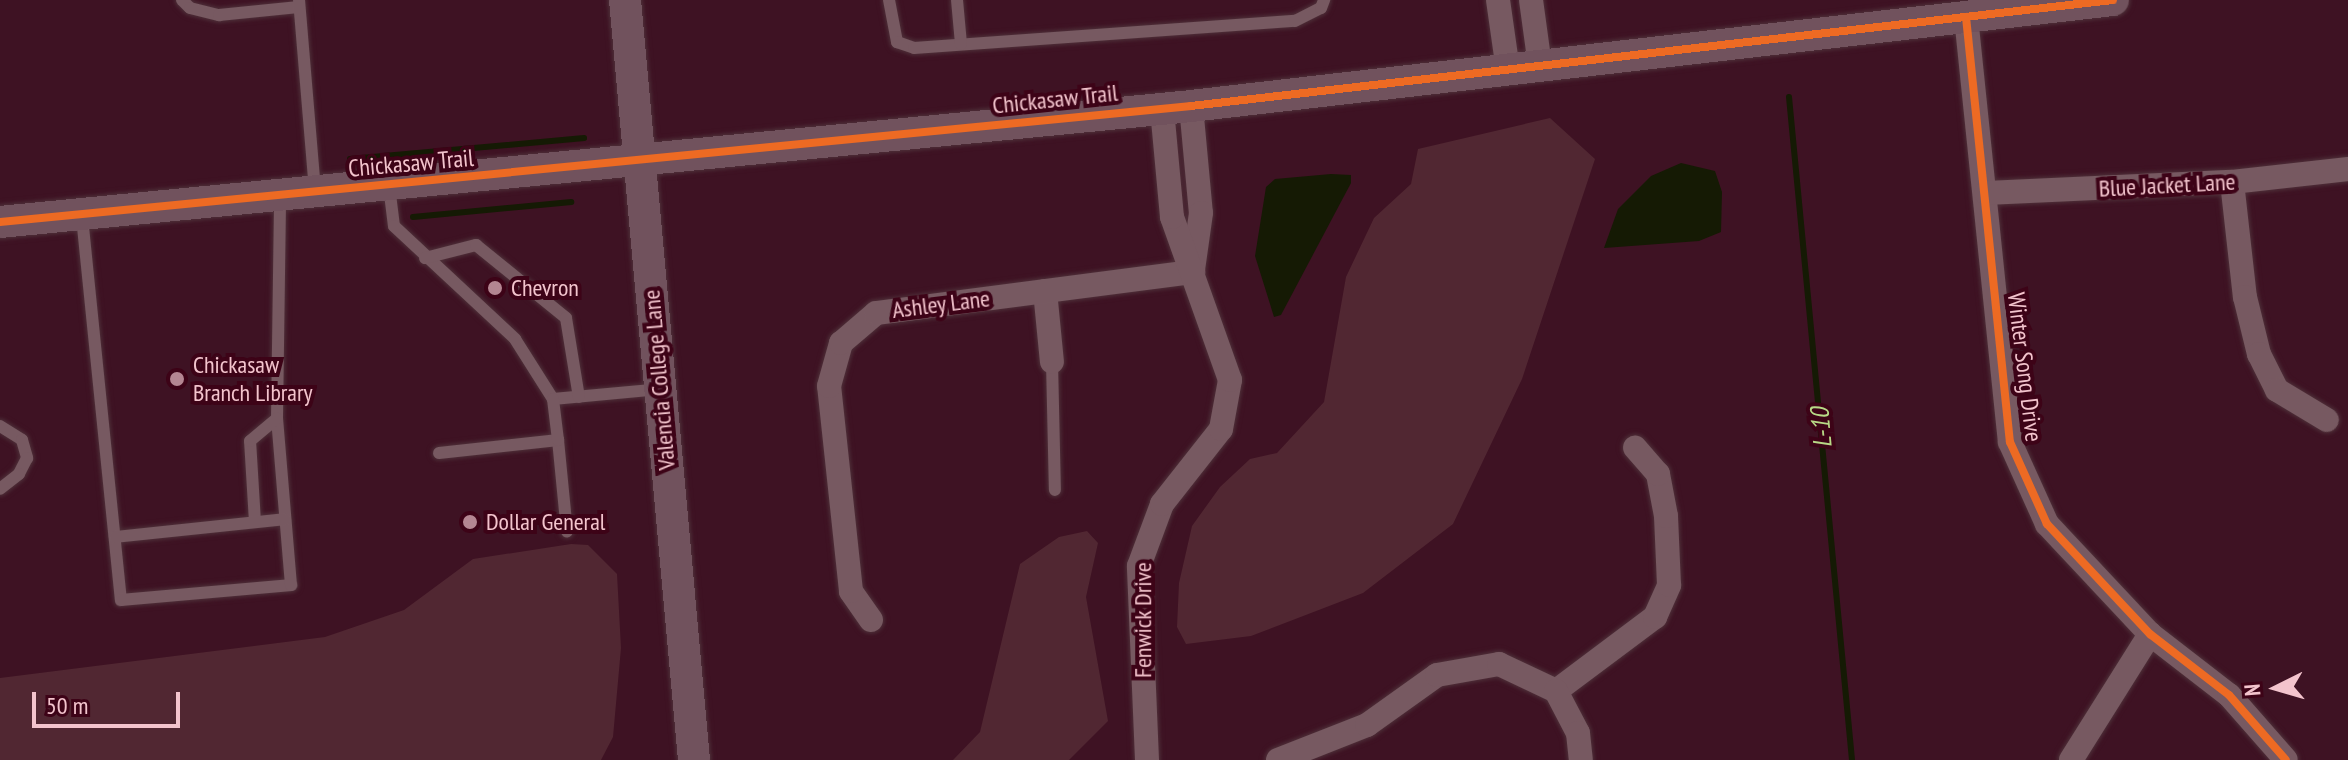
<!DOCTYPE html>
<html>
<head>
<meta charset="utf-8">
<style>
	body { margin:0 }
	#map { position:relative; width:2348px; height:760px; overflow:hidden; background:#3e1223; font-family:"PT Sans Narrow",sans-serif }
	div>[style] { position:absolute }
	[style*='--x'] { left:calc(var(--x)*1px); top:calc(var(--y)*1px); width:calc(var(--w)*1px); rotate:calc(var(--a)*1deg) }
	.green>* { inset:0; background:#512732 }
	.water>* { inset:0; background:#151a04 }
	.stream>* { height:6px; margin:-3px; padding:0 3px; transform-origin:3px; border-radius:3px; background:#151a04 }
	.roads { filter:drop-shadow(0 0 2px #4e3039) drop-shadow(0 0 2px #4e3039) }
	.lane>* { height:12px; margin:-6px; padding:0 6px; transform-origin:6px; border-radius:6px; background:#775961 }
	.street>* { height:24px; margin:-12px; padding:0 12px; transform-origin:12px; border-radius:12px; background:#775961 }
	.secondary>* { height:32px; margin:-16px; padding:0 16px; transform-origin:16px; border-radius:16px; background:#71525d }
	.cycleway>* { height:8px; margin:-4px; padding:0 4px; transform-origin:4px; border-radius:4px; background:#ed6a23 }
	.dots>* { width:22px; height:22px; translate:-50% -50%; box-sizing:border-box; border:4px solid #3d0317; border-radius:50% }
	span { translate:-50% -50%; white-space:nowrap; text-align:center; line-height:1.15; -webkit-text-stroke:8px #3d0317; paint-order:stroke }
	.street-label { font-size:24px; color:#f3c4cd }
	.poi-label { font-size:24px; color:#f3c4cd }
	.left { translate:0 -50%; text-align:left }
	.water-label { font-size:26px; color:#b8d987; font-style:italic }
	.north { position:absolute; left:2236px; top:648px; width:80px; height:80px; -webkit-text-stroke:6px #3d0317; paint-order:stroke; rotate:265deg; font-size:22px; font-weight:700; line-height:32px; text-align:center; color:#f3c4cd }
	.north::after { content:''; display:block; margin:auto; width:28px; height:36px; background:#f3c4cd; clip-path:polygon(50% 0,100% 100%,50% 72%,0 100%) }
	.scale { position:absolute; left:32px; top:692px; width:148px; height:36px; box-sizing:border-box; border:4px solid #f3c4cd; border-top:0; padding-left:10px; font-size:24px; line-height:28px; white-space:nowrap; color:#f3c4cd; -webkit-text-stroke:6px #3d0317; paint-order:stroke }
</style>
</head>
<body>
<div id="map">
	<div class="green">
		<i style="clip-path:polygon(1550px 118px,1595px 159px,1522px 379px,1453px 524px,1363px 593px,1251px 636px,1186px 644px,1177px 627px,1179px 583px,1192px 526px,1220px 487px,1250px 459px,1277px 453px,1324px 402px,1346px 277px,1374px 218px,1411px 184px,1418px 149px)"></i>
		<i style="clip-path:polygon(1087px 531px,1098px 543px,1086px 597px,1108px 721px,1069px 760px,953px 760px,980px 732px,1020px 564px,1059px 537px)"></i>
		<i style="clip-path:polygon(571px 544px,588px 545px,617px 574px,621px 648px,613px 737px,601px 760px,0 760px,0 678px,325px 637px,404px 610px,473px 559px)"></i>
	</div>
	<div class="water">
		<i style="clip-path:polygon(1681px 163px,1715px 171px,1722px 192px,1721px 232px,1699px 241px,1604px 248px,1618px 209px,1651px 176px)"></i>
		<i style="clip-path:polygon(1331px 174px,1351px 175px,1351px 183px,1281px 315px,1274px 317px,1255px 256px,1266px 187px,1275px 179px)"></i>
	</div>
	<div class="stream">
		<i style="--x:1789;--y:97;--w:666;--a:84.57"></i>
		<i style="--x:350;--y:159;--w:235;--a:-5.1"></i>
		<i style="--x:413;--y:217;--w:159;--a:-5.4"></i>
	</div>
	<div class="roads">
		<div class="lane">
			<i style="--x:182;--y:0;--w:11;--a:45"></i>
			<i style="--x:190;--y:8;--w:30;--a:14"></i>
			<i style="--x:219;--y:15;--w:80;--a:-5.7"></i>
			<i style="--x:299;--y:0;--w:193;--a:85.2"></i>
			<i style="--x:889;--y:0;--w:43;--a:79.2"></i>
			<i style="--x:897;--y:42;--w:18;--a:19"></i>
			<i style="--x:914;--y:48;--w:382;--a:-4.1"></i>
			<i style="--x:1295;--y:21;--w:29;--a:-27"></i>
			<i style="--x:1321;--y:8;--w:9;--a:-69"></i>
			<i style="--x:957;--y:0;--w:44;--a:84.8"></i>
			<i style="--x:389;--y:186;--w:40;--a:82.9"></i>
			<i style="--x:394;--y:226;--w:166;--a:43"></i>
			<i style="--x:515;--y:339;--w:71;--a:57.7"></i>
			<i style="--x:553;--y:399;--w:107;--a:-5.3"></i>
			<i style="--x:82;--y:217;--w:385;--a:84.2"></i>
			<i style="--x:121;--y:600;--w:171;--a:-5"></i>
			<i style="--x:291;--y:585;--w:168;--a:-94.8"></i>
			<i style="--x:277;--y:418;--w:221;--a:-89.2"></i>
			<i style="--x:425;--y:258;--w:53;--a:-14.3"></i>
			<i style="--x:476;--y:245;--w:116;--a:39"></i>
			<i style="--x:566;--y:318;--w:80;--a:80.7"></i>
			<i style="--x:1052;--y:362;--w:128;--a:88.7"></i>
			<i style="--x:0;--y:426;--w:26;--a:32"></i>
			<i style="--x:22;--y:440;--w:19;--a:74"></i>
			<i style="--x:27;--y:458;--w:18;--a:117"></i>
			<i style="--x:19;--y:474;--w:24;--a:142"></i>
			<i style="--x:558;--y:440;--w:92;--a:84.4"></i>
			<i style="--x:439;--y:453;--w:120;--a:-6.2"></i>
			<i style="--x:558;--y:440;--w:41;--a:-97"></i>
			<i style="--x:255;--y:522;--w:81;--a:-93.5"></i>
			<i style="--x:250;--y:441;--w:35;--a:-40"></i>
			<i style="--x:115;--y:537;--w:171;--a:-6"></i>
		</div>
		<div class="street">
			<i style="--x:1498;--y:0;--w:71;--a:81.9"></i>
			<i style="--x:1531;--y:0;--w:67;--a:82.2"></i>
			<i style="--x:1966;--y:17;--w:427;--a:84.1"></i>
			<i style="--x:2010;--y:442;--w:90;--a:65.7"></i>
			<i style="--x:2047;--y:524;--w:151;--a:46.9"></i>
			<i style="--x:2150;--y:634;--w:100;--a:37.7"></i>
			<i style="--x:2229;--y:695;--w:86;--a:48.8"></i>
			<i style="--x:1191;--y:106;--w:107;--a:84.7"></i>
			<i style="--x:1201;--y:213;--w:58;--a:98"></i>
			<i style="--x:2232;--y:182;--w:116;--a:83.6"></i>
			<i style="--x:2245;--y:297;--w:59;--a:76.2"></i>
			<i style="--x:2259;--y:354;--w:40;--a:63.4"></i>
			<i style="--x:2277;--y:390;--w:58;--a:31"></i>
			<i style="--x:1986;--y:193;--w:246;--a:-2.6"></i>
			<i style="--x:2232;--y:182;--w:117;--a:-6.4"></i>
			<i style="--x:1045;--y:291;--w:71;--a:84.4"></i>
			<i style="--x:871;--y:620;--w:35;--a:-125"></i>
			<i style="--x:851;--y:591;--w:206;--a:-96.1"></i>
			<i style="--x:829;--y:386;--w:45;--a:-74.4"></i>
			<i style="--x:841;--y:343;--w:46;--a:-40.6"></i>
			<i style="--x:876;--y:313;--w:320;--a:-7.4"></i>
			<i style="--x:1556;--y:691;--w:124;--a:-36.8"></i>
			<i style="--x:1655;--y:617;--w:35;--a:-66"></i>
			<i style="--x:1669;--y:585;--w:69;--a:-92.5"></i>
			<i style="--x:1666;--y:516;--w:43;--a:-100.8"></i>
			<i style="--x:1658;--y:474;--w:35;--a:-131"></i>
			<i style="--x:1147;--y:760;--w:194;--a:-92.4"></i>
			<i style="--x:1139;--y:566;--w:66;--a:-69.6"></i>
			<i style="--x:1162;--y:504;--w:95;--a:-51.8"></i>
			<i style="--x:1221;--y:429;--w:50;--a:-79.6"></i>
			<i style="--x:1230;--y:380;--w:173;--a:-109.6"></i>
			<i style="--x:1172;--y:217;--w:108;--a:-95.3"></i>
			<i style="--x:1278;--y:760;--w:96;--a:-21.5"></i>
			<i style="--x:1367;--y:725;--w:86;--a:-35.5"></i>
			<i style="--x:1437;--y:675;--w:63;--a:-10.1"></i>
			<i style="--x:1499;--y:664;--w:63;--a:25.3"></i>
			<i style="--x:1556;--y:691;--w:47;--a:62.4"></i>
			<i style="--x:1578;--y:733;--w:27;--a:84"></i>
			<i style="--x:2071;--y:760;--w:149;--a:-57.9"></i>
		</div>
		<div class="secondary">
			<i style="--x:625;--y:0;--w:763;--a:84.81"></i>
			<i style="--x:0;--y:222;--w:1197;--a:-5.56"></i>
			<i style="--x:1191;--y:106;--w:928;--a:-6.56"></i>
		</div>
	</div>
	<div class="cycleway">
		<i style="--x:1966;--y:17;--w:427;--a:84.1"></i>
		<i style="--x:2010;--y:442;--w:90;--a:65.7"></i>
		<i style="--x:2047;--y:524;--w:151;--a:46.9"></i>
		<i style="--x:2150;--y:634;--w:100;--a:37.7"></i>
		<i style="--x:2229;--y:695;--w:86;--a:48.8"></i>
		<i style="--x:0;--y:222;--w:1197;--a:-5.56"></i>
		<i style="--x:1191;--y:106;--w:928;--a:-6.56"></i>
	</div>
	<div class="dots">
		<i style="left:495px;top:288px;background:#b48692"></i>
		<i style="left:177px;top:379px;background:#b48692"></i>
		<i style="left:470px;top:522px;background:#b48692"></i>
	</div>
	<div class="street-label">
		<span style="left:1055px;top:99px;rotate:-6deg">Chickasaw Trail</span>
		<span style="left:411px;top:163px;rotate:-5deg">Chickasaw Trail</span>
		<span style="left:2167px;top:185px;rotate:-3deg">Blue Jacket Lane</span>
		<span style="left:941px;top:304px;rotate:-7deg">Ashley Lane</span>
		<span style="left:2025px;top:367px;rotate:83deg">Winter Song Drive</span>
		<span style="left:659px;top:380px;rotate:-95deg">Valencia College Lane</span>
		<span style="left:1143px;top:620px;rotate:-90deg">Fenwick Drive</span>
	</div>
	<div class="poi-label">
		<span class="left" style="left:511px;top:288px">Chevron</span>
		<span class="left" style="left:193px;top:379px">Chickasaw<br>Branch Library</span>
		<span class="left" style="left:486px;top:522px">Dollar General</span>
	</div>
	<div class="water-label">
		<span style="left:1821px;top:428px;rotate:-95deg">L-10</span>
	</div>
	<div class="north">N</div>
	<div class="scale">50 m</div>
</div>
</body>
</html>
